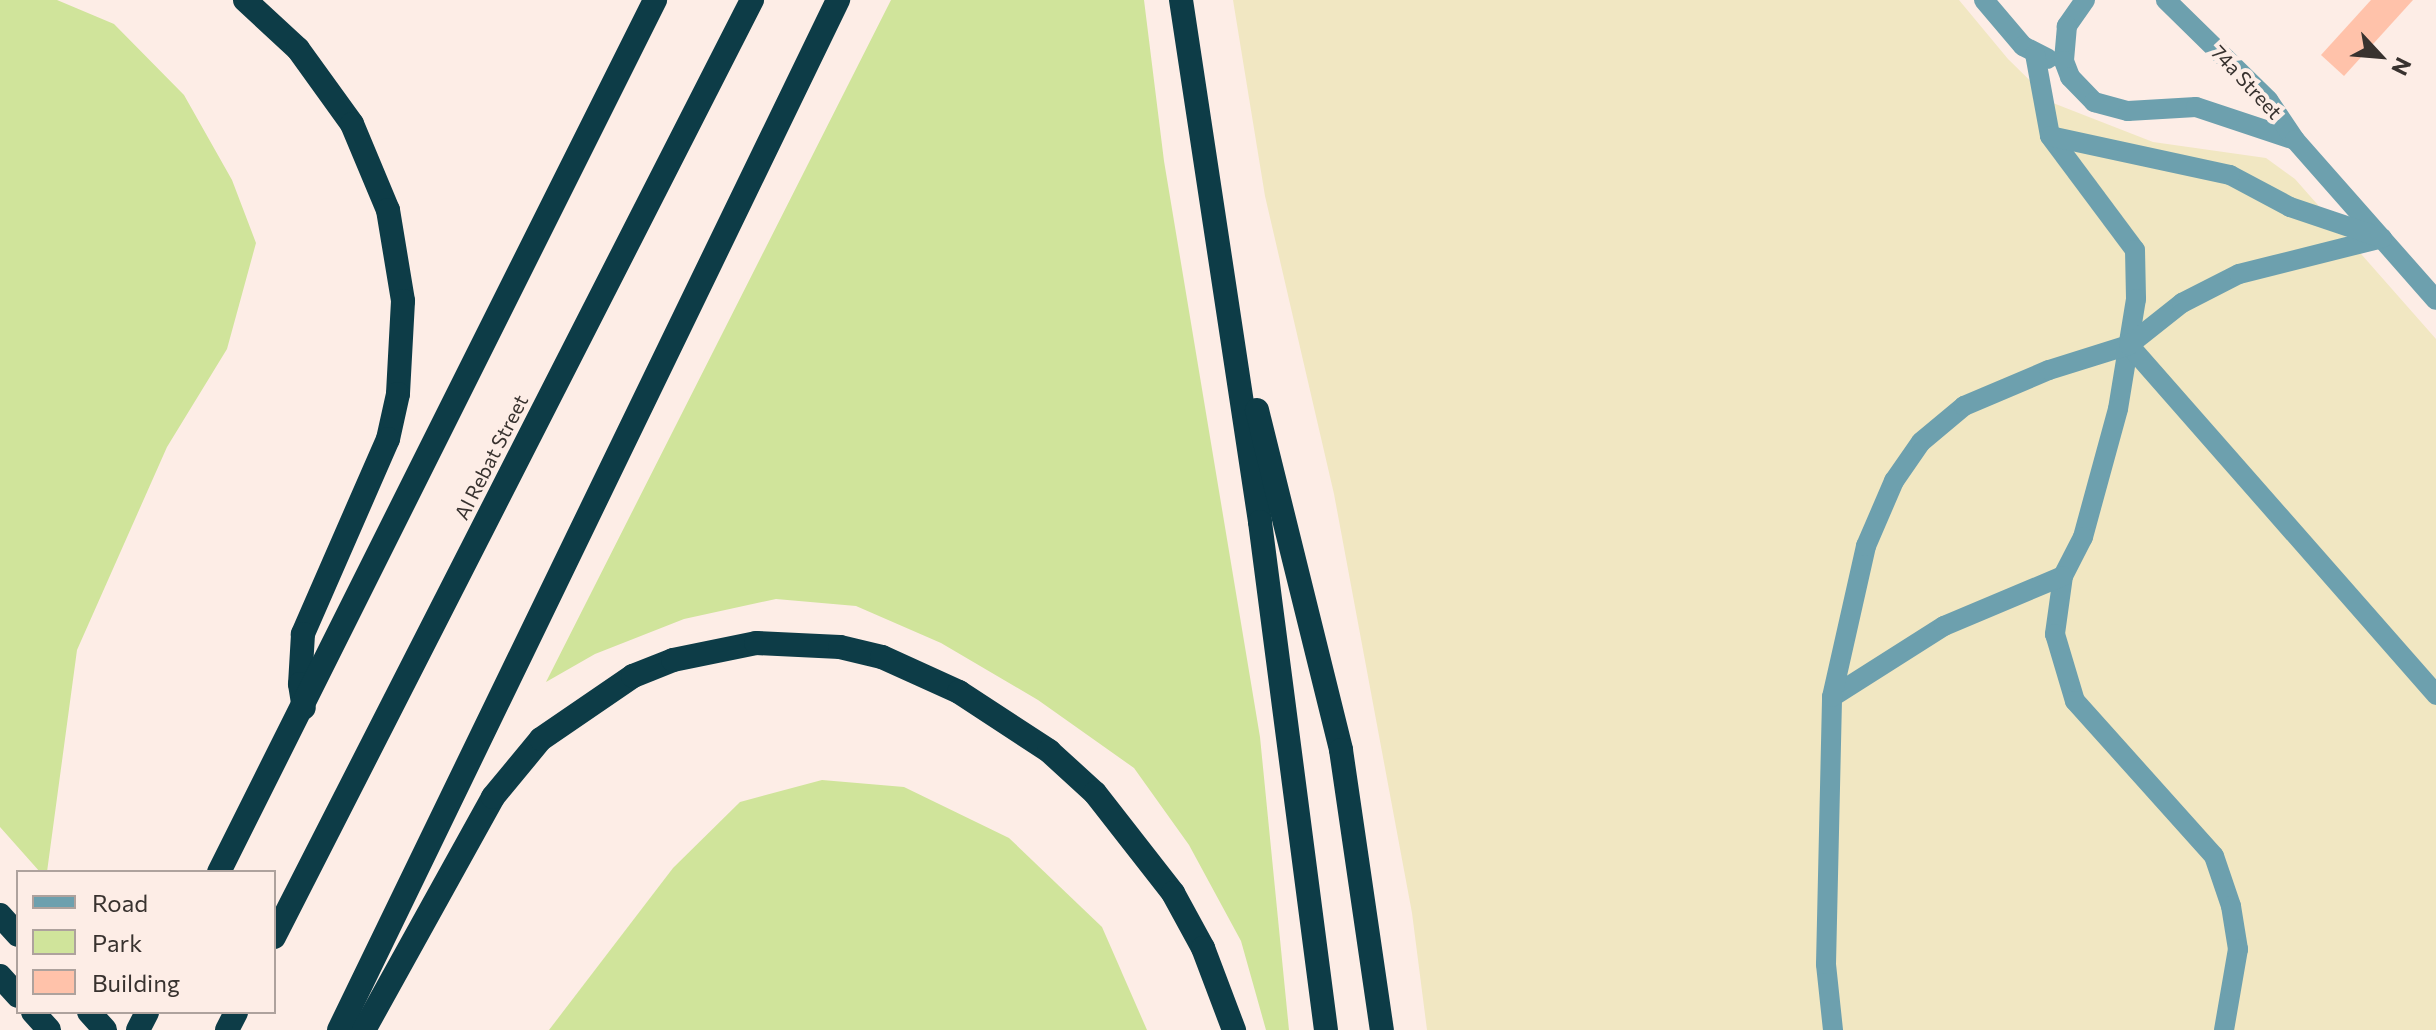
<!DOCTYPE html>
<html>
<head>
<meta charset="utf-8">
<style>
	body { margin:0 }
	#map { position:relative; width:2436px; height:1030px; overflow:hidden; background:#fdede6; font-family:Commissioner,sans-serif }
	div>[style] { position:absolute }
	[style*='--x'] { left:calc(var(--x)*1px); top:calc(var(--y)*1px); width:calc(var(--w)*1px); rotate:calc(var(--a)*1deg) }
	.green>* { inset:0; background:#d0e49b }
	.sand>* { inset:0; background:#f1e7c2 }
	.building>* { inset:0; background:#ffc2aa }
	.minor>* { height:20px; margin:-10px; padding:0 10px; transform-origin:10px; border-radius:10px; background:#6da0ae }
	.highway>* { height:24px; margin:-12px; padding:0 12px; transform-origin:12px; border-radius:12px; background:#0d3c47 }
	span { translate:-50% -50%; white-space:nowrap; text-align:center; line-height:1.15; -webkit-text-stroke:8px #fdede6; paint-order:stroke }
	.street-label { font-size:20px; color:#38322f }
	.legend { position:absolute; left:16px; top:870px; width:260px; height:144px; box-sizing:border-box; background:#fdede6; border:2px solid #aea29d; margin:0; padding:10px 14px; list-style:none; font-size:24px; color:#38322f }
	.legend li { display:flex; align-items:center; gap:16px; height:40px }
	.legend b { width:40px; border:2px solid #aea29d }
	.north { position:absolute; left:2340px; top:16px; width:80px; height:80px; -webkit-text-stroke:6px #fdede6; paint-order:stroke; rotate:116deg; font-size:22px; font-weight:700; line-height:32px; text-align:center; color:#38322f }
	.north::after { content:''; display:block; margin:auto; width:28px; height:36px; background:#38322f; clip-path:polygon(50% 0,100% 100%,50% 72%,0 100%) }
</style>
</head>
<body>
<div id="map">
	<div class="green">
		<i style="clip-path:polygon(0 0,57px 0,114px 24px,184px 95px,232px 180px,256px 243px,227px 349px,167px 447px,77px 650px,47px 872px,40px 872px,0 827px)"></i>
		<i style="clip-path:polygon(891px 0,1144px 0,1164px 161px,1260px 737px,1289px 1030px,1266px 1030px,1241px 941px,1189px 845px,1134px 768px,1038px 700px,941px 643px,856px 606px,776px 599px,684px 619px,595px 654px,546px 682px)"></i>
		<i style="clip-path:polygon(822px 780px,904px 787px,1009px 838px,1102px 927px,1147px 1030px,549px 1030px,673px 868px,740px 802px)"></i>
	</div>
	<div class="sand">
		<i style="clip-path:polygon(1233px 0,1959px 0,2008px 59px,2053px 103px,2153px 142px,2266px 158px,2295px 179px,2436px 339px,2436px 1030px,1427px 1030px,1412px 913px,1334px 494px,1265px 196px)"></i>
	</div>
	<div class="building">
		<i style="clip-path:polygon(2371px 0,2413px 0,2344px 76px,2321px 55px)"></i>
	</div>
	<div class="minor">
		<i style="--x:1984;--y:0;--w:60;--a:49.7"></i>
		<i style="--x:2023;--y:46;--w:28;--a:27"></i>
		<i style="--x:2085;--y:0;--w:32;--a:125"></i>
		<i style="--x:2067;--y:26;--w:35;--a:95"></i>
		<i style="--x:2064;--y:61;--w:17;--a:69"></i>
		<i style="--x:2070;--y:77;--w:35;--a:46"></i>
		<i style="--x:2094;--y:102;--w:35;--a:15"></i>
		<i style="--x:2128;--y:111;--w:68;--a:-3.4"></i>
		<i style="--x:2196;--y:107;--w:104;--a:18.4"></i>
		<i style="--x:2295;--y:140;--w:48;--a:-124"></i>
		<i style="--x:2268;--y:100;--w:143;--a:-135.6"></i>
		<i style="--x:2035;--y:54;--w:83;--a:79.6"></i>
		<i style="--x:2050;--y:136;--w:142;--a:53.3"></i>
		<i style="--x:2135;--y:250;--w:49;--a:88.8"></i>
		<i style="--x:2136;--y:299;--w:111;--a:99.3"></i>
		<i style="--x:2118;--y:409;--w:133;--a:105.3"></i>
		<i style="--x:2083;--y:537;--w:44;--a:117.1"></i>
		<i style="--x:2063;--y:576;--w:59;--a:97.9"></i>
		<i style="--x:2055;--y:634;--w:70;--a:73.4"></i>
		<i style="--x:2075;--y:701;--w:208;--a:48.1"></i>
		<i style="--x:2214;--y:856;--w:53;--a:71.2"></i>
		<i style="--x:2231;--y:906;--w:44;--a:80.8"></i>
		<i style="--x:2238;--y:949;--w:82;--a:99.8"></i>
		<i style="--x:2295;--y:140;--w:213;--a:48.6"></i>
		<i style="--x:2129;--y:345;--w:466;--a:48.7"></i>
		<i style="--x:1832;--y:697;--w:133;--a:-32.4"></i>
		<i style="--x:1944;--y:626;--w:129;--a:-22.8"></i>
		<i style="--x:1833;--y:1030;--w:66;--a:-96.1"></i>
		<i style="--x:1826;--y:964;--w:267;--a:-88.7"></i>
		<i style="--x:1832;--y:697;--w:155;--a:-77.3"></i>
		<i style="--x:1866;--y:546;--w:71;--a:-66.7"></i>
		<i style="--x:1894;--y:481;--w:47;--a:-55.3"></i>
		<i style="--x:1921;--y:442;--w:56;--a:-39.9"></i>
		<i style="--x:1964;--y:406;--w:92;--a:-23"></i>
		<i style="--x:2049;--y:370;--w:84;--a:-17.4"></i>
		<i style="--x:2129;--y:345;--w:68;--a:-38.4"></i>
		<i style="--x:2182;--y:303;--w:64;--a:-27"></i>
		<i style="--x:2239;--y:274;--w:147;--a:-14.1"></i>
		<i style="--x:2382;--y:238;--w:97;--a:-161.4"></i>
		<i style="--x:2290;--y:207;--w:68;--a:-151.9"></i>
		<i style="--x:2230;--y:175;--w:184;--a:-167.8"></i>
	</div>
	<div class="highway">
		<i style="--x:245;--y:0;--w:72;--a:42.8"></i>
		<i style="--x:298;--y:49;--w:92;--a:54.2"></i>
		<i style="--x:352;--y:124;--w:93;--a:67.3"></i>
		<i style="--x:388;--y:210;--w:92;--a:80.6"></i>
		<i style="--x:403;--y:301;--w:93;--a:93.1"></i>
		<i style="--x:398;--y:394;--w:46;--a:102.5"></i>
		<i style="--x:388;--y:439;--w:213;--a:113.6"></i>
		<i style="--x:303;--y:634;--w:50;--a:93.4"></i>
		<i style="--x:300;--y:684;--w:24;--a:81"></i>
		<i style="--x:1181;--y:0;--w:528;--a:81.39"></i>
		<i style="--x:1260;--y:522;--w:512;--a:82.6"></i>
		<i style="--x:1257;--y:410;--w:350;--a:76.1"></i>
		<i style="--x:1341;--y:750;--w:283;--a:81.7"></i>
		<i style="--x:219;--y:872;--w:975;--a:-63.43"></i>
		<i style="--x:0;--y:915;--w:27;--a:48"></i>
		<i style="--x:274;--y:937;--w:1052;--a:-62.97"></i>
		<i style="--x:0;--y:976;--w:27;--a:48"></i>
		<i style="--x:33;--y:1012;--w:24;--a:48"></i>
		<i style="--x:89;--y:1012;--w:24;--a:48"></i>
		<i style="--x:138;--y:1030;--w:20;--a:-63"></i>
		<i style="--x:227;--y:1030;--w:20;--a:-63"></i>
		<i style="--x:339;--y:1030;--w:1145;--a:-64.15"></i>
		<i style="--x:364;--y:1030;--w:266;--a:-61"></i>
		<i style="--x:493;--y:797;--w:75;--a:-50.4"></i>
		<i style="--x:541;--y:739;--w:112;--a:-34.4"></i>
		<i style="--x:633;--y:676;--w:43;--a:-21.8"></i>
		<i style="--x:673;--y:660;--w:85;--a:-11.6"></i>
		<i style="--x:756;--y:643;--w:84;--a:2.7"></i>
		<i style="--x:840;--y:647;--w:43;--a:13.4"></i>
		<i style="--x:882;--y:657;--w:85;--a:24.4"></i>
		<i style="--x:959;--y:692;--w:108;--a:33.2"></i>
		<i style="--x:1049;--y:751;--w:62;--a:42.4"></i>
		<i style="--x:1095;--y:793;--w:127;--a:52"></i>
		<i style="--x:1173;--y:893;--w:63;--a:61.4"></i>
		<i style="--x:1203;--y:948;--w:88;--a:69.3"></i>
	</div>
	<div class="street-label">
		<span style="left:2247px;top:82px;rotate:47deg">74a Street</span>
		<span style="left:491px;top:457px;rotate:-63deg">Al Rebat Street</span>
	</div>
	<ul class="legend">
	<li><b style="height:10px;background:#6da0ae"></b>Road</li>
	<li><b style="height:22px;background:#d0e49b"></b>Park</li>
	<li><b style="height:22px;background:#ffc2aa"></b>Building</li>
	</ul>
	<div class="north">N</div>
</div>
</body>
</html>
